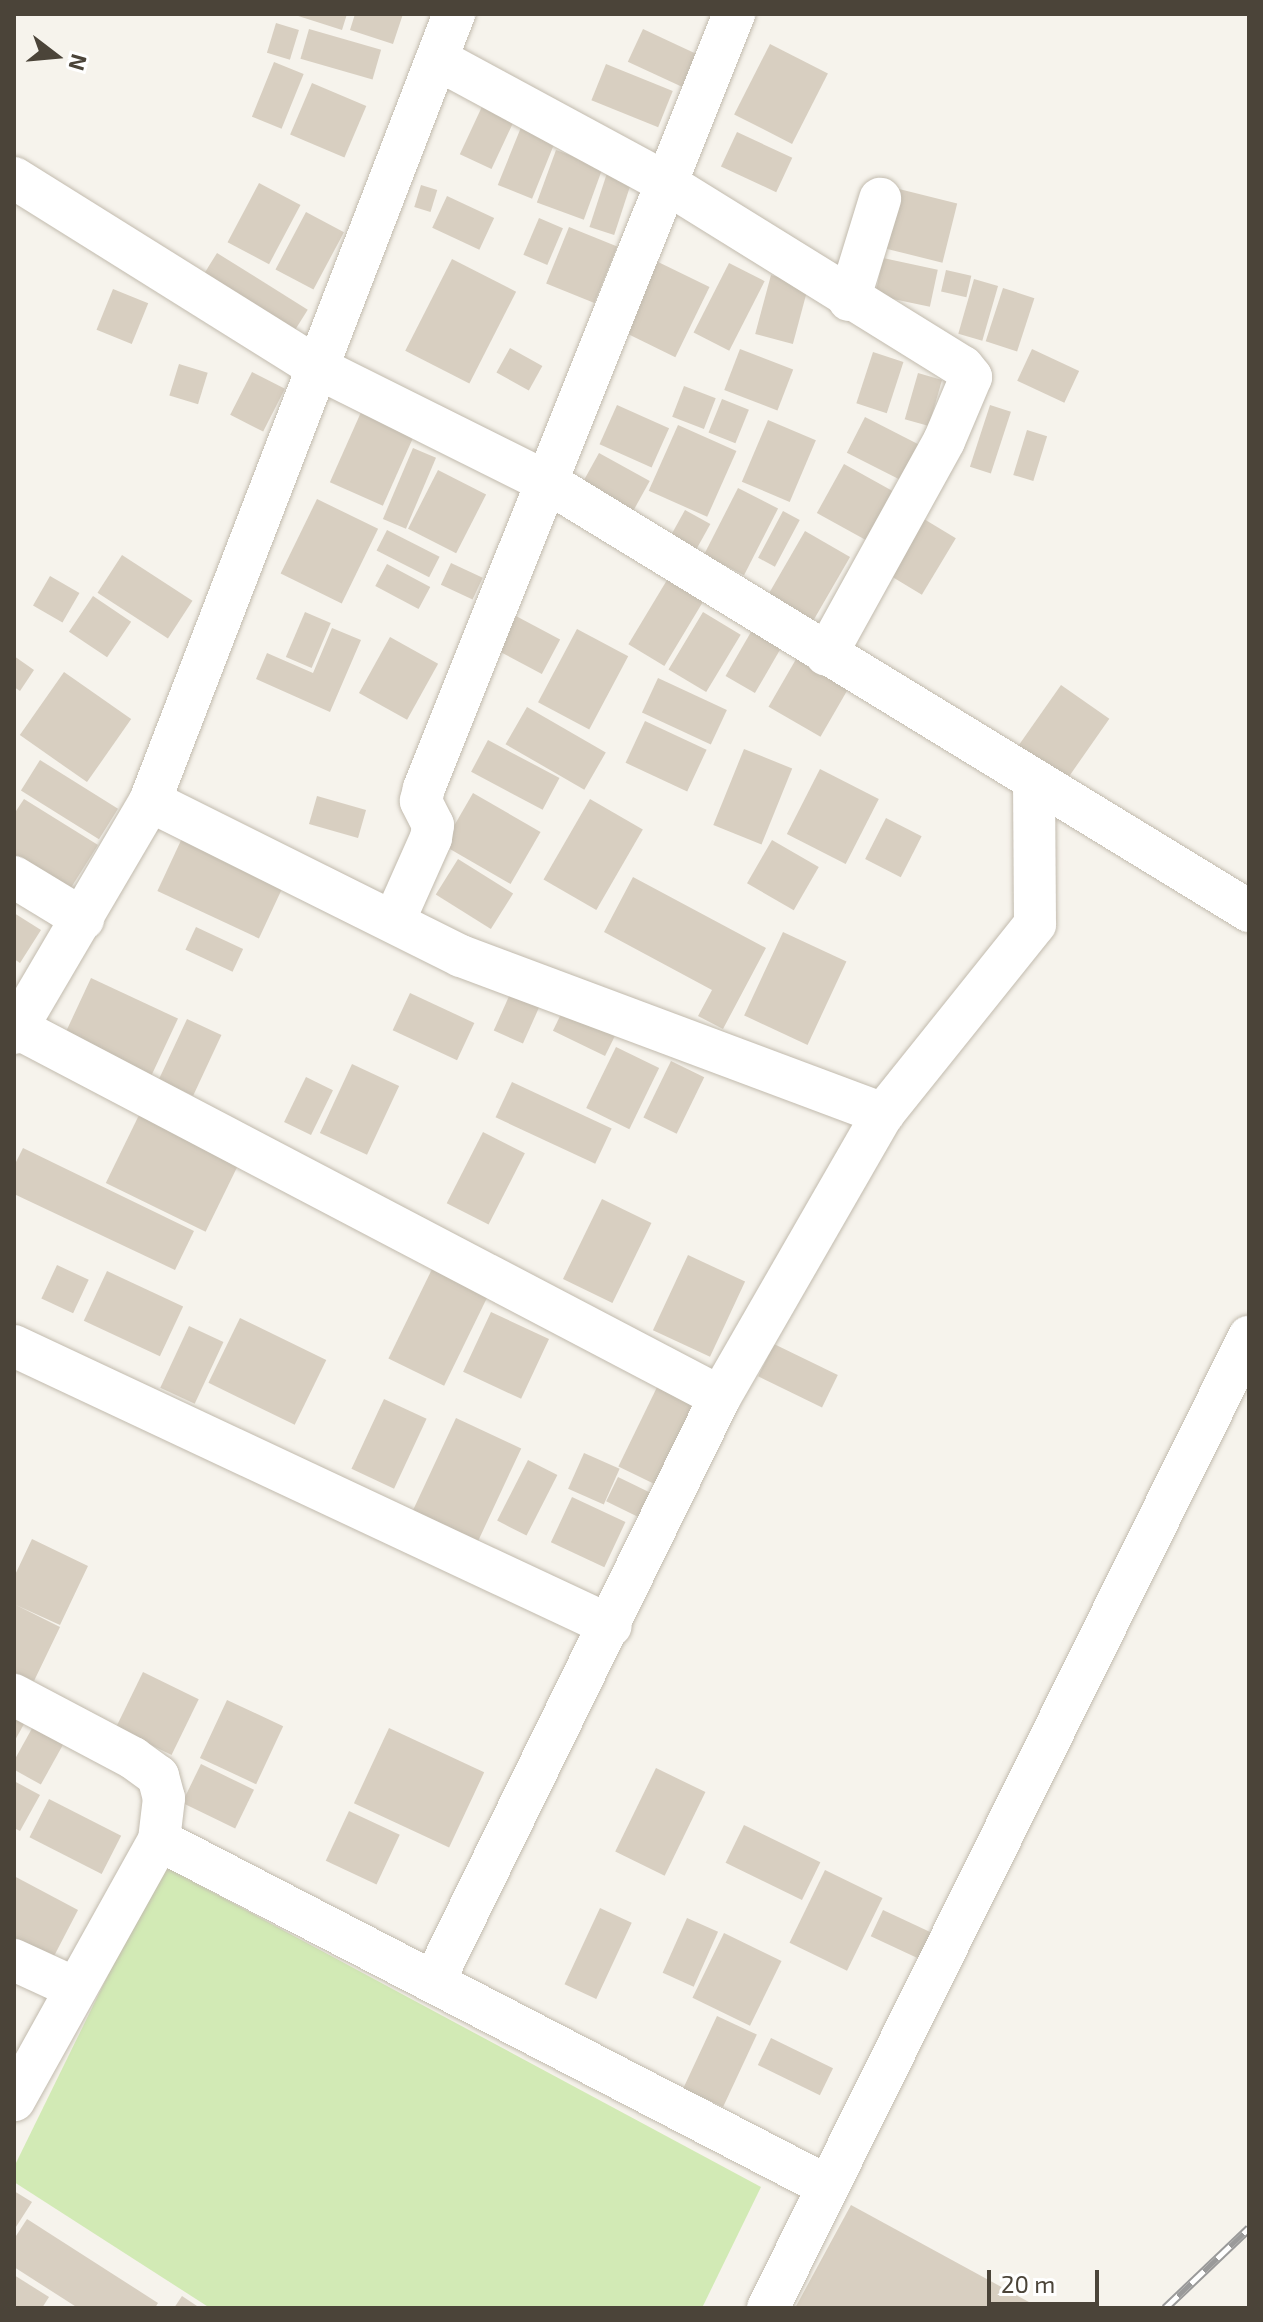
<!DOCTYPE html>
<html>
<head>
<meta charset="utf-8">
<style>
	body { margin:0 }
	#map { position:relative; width:1263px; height:2322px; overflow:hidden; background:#f6f3ec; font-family:"Exo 2",sans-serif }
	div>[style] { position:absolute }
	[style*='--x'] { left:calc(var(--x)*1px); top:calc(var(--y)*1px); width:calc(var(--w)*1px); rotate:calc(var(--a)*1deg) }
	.green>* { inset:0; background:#d2eab5 }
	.building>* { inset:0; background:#d8cfc1; transform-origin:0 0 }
	.roads { filter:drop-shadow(0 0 2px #c2bbae) drop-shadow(0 0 2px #c2bbae) }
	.minor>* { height:42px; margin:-21px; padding:0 21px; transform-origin:21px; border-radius:21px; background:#fff }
	.rail>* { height:9px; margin-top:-4.5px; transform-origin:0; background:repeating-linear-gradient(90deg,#fff 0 18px,#9a9a9a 0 36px); box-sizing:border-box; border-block:2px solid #9a9a9a }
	span { translate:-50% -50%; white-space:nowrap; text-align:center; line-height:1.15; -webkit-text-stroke:6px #fff; paint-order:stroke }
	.frame { position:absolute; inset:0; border:16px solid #4b4439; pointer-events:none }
	.north { position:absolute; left:16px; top:16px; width:80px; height:80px; -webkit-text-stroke:6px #fff; paint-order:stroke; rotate:106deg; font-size:22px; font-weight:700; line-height:32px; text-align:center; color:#4b4439 }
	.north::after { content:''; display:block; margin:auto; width:28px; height:36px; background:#4b4439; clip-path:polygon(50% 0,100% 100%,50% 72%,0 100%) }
	.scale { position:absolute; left:987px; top:2270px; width:112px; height:36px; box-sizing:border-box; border:4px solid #4b4439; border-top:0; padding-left:10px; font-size:24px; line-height:28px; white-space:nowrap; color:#4b4439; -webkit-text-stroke:6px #fff; paint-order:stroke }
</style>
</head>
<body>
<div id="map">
	<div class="green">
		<i style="clip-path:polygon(162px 1865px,761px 2187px,702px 2308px,210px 2308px,14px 2182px,14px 2167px)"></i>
	</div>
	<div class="building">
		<i style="clip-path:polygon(292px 14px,347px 14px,342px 30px)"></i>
		<i style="clip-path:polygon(355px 14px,403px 14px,393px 44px,350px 30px)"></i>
		<i style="left:276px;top:23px;width:24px;height:31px;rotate:17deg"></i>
		<i style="left:309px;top:29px;width:75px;height:31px;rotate:16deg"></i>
		<i style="left:643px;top:29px;width:65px;height:36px;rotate:25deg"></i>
		<i style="left:770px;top:44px;width:65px;height:79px;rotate:27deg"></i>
		<i style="left:274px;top:62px;width:32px;height:59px;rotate:22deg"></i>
		<i style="left:606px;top:64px;width:72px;height:39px;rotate:22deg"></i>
		<i style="left:312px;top:83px;width:59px;height:56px;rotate:23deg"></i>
		<i style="left:486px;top:98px;width:35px;height:62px;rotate:25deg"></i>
		<i style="left:524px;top:120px;width:37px;height:70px;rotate:22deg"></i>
		<i style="left:737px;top:132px;width:61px;height:38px;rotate:25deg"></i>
		<i style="left:556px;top:150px;width:50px;height:56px;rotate:20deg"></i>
		<i style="left:608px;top:170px;width:26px;height:60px;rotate:18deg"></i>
		<i style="left:259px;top:183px;width:47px;height:67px;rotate:28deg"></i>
		<i style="left:421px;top:185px;width:17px;height:23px;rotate:17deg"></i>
		<i style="left:899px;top:189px;width:60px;height:61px;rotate:14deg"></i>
		<i style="left:447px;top:196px;width:52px;height:35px;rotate:25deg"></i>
		<i style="left:306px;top:212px;width:43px;height:65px;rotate:28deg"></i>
		<i style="left:539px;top:218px;width:26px;height:40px;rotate:23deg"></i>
		<i style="left:569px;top:227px;width:52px;height:61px;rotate:22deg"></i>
		<i style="left:217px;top:253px;width:107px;height:32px;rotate:32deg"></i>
		<i style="left:883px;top:258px;width:56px;height:38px;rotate:12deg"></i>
		<i style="left:452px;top:259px;width:72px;height:103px;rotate:27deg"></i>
		<i style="left:652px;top:259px;width:64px;height:78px;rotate:26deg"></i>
		<i style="left:729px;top:263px;width:40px;height:78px;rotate:27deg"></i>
		<i style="left:946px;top:270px;width:26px;height:22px;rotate:13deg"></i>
		<i style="left:771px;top:275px;width:39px;height:61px;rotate:15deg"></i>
		<i style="left:974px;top:279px;width:25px;height:57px;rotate:16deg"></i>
		<i style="left:1003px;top:288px;width:33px;height:56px;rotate:18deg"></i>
		<i style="left:113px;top:289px;width:38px;height:44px;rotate:22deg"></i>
		<i style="left:510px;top:348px;width:37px;height:28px;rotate:29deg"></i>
		<i style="left:740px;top:349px;width:57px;height:44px;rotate:21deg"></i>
		<i style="left:1032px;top:349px;width:52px;height:35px;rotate:25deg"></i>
		<i style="left:873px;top:352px;width:32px;height:54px;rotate:18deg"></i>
		<i style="left:179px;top:364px;width:30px;height:33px;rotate:17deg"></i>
		<i style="left:252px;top:372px;width:37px;height:48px;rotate:27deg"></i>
		<i style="left:918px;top:373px;width:25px;height:48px;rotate:16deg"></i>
		<i style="left:684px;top:386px;width:34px;height:33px;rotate:21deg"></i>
		<i style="left:722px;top:399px;width:29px;height:36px;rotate:22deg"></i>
		<i style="left:617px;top:405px;width:57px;height:43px;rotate:24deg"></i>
		<i style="left:990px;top:405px;width:22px;height:65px;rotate:18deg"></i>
		<i style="left:362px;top:410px;width:58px;height:79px;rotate:24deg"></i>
		<i style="left:865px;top:417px;width:62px;height:40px;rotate:27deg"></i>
		<i style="left:768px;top:420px;width:52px;height:67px;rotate:23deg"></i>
		<i style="left:678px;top:425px;width:64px;height:72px;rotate:24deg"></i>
		<i style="left:1027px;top:430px;width:21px;height:47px;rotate:17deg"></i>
		<i style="left:413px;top:448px;width:25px;height:77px;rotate:23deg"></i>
		<i style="left:599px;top:453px;width:58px;height:40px;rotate:29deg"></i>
		<i style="left:844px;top:464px;width:74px;height:56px;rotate:29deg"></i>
		<i style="left:438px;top:470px;width:54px;height:66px;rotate:27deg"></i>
		<i style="left:738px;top:488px;width:45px;height:75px;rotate:27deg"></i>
		<i style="left:317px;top:499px;width:68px;height:83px;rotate:26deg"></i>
		<i style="left:685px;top:510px;width:29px;height:30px;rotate:29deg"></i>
		<i style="left:783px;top:511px;width:19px;height:53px;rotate:28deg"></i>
		<i style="left:919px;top:516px;width:43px;height:66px;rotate:31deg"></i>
		<i style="left:387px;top:530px;width:59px;height:23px;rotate:27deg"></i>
		<i style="left:805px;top:531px;width:52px;height:76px;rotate:30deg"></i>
		<i style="left:122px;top:555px;width:84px;height:45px;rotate:33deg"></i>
		<i style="left:451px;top:563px;width:35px;height:24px;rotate:25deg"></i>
		<i style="left:387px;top:564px;width:49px;height:25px;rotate:28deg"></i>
		<i style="left:50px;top:576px;width:34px;height:34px;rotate:30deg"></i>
		<i style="left:667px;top:580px;width:42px;height:75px;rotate:31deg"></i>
		<i style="left:93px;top:596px;width:46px;height:43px;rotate:34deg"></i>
		<i style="left:305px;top:612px;width:28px;height:49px;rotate:23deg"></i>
		<i style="left:703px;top:612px;width:44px;height:67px;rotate:31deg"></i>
		<i style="left:516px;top:616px;width:50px;height:39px;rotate:28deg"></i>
		<i style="left:755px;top:625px;width:34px;height:59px;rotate:30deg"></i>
		<i style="clip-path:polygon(332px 628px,361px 640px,330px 712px,256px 679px,267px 653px,313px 673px)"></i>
		<i style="left:577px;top:629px;width:58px;height:83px;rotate:28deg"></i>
		<i style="left:390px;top:637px;width:55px;height:64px;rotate:29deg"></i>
		<i style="left:799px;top:654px;width:60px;height:61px;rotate:30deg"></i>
		<i style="clip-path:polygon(14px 656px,34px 670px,20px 691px,14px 687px)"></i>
		<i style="left:64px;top:672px;width:82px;height:77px;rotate:35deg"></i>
		<i style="left:658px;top:678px;width:76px;height:38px;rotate:25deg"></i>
		<i style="left:1061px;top:685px;width:59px;height:74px;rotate:35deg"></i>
		<i style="left:527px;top:707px;width:91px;height:43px;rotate:30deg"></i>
		<i style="left:645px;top:721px;width:68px;height:46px;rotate:25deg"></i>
		<i style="left:488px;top:740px;width:81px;height:36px;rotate:28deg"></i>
		<i style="left:744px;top:749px;width:52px;height:82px;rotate:22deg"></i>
		<i style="left:40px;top:760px;width:92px;height:36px;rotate:32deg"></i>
		<i style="left:820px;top:769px;width:66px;height:73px;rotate:27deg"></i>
		<i style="left:473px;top:793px;width:78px;height:60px;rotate:30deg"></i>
		<i style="left:317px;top:796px;width:51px;height:29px;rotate:16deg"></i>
		<i style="clip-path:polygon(24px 799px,98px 845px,67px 894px,14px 860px,14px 814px)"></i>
		<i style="left:590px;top:799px;width:61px;height:93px;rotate:30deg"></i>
		<i style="left:886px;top:818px;width:40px;height:46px;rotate:27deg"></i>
		<i style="left:184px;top:834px;width:112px;height:63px;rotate:25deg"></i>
		<i style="left:772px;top:840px;width:54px;height:50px;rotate:30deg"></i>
		<i style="left:458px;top:859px;width:65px;height:42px;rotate:32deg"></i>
		<i style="clip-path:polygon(633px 877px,766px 948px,723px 1029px,698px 1016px,712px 990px,604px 932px)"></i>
		<i style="clip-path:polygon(14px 913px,41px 930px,20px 963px,14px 959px)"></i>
		<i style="left:196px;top:927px;width:52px;height:25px;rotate:25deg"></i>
		<i style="left:783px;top:932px;width:70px;height:92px;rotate:25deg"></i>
		<i style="left:91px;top:978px;width:96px;height:67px;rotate:25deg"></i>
		<i style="left:410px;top:993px;width:71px;height:41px;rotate:25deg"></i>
		<i style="left:510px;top:994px;width:32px;height:40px;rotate:24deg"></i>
		<i style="left:563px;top:1010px;width:58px;height:23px;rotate:26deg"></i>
		<i style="left:187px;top:1019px;width:38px;height:67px;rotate:25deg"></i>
		<i style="left:616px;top:1047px;width:48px;height:68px;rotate:26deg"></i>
		<i style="left:671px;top:1061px;width:37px;height:63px;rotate:26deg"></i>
		<i style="left:352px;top:1064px;width:52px;height:76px;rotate:25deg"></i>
		<i style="left:306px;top:1077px;width:30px;height:50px;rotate:26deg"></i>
		<i style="left:512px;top:1082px;width:110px;height:39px;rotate:25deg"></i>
		<i style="left:140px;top:1113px;width:111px;height:78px;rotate:26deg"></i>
		<i style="left:483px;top:1132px;width:47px;height:80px;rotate:27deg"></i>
		<i style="clip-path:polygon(23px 1148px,194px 1231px,175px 1270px,14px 1194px,14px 1166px)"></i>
		<i style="left:602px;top:1199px;width:55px;height:89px;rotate:26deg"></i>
		<i style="left:688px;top:1255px;width:63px;height:83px;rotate:25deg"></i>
		<i style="left:57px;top:1265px;width:35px;height:37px;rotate:25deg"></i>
		<i style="left:434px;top:1265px;width:62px;height:104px;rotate:26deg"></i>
		<i style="left:107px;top:1271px;width:84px;height:55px;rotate:25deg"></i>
		<i style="left:491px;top:1312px;width:64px;height:66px;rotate:25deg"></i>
		<i style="left:240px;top:1318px;width:96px;height:72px;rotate:26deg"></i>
		<i style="left:189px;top:1326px;width:38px;height:68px;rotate:25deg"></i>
		<i style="left:774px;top:1344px;width:71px;height:36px;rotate:26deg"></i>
		<i style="left:660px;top:1381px;width:55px;height:95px;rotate:26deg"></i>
		<i style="left:384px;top:1399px;width:47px;height:77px;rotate:25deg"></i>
		<i style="left:456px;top:1418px;width:72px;height:104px;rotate:25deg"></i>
		<i style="left:584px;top:1453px;width:39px;height:39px;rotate:24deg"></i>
		<i style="left:528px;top:1460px;width:33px;height:68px;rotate:27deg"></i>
		<i style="left:618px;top:1477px;width:55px;height:27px;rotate:26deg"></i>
		<i style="left:572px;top:1497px;width:59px;height:50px;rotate:25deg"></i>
		<i style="clip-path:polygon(32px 1539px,88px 1566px,60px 1625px,16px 1605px,60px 1627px,34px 1681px,14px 1672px,14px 1577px)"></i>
		<i style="left:143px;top:1672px;width:62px;height:62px;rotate:26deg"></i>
		<i style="left:227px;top:1700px;width:62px;height:64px;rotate:25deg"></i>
		<i style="clip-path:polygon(14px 1707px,29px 1715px,14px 1742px)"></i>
		<i style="left:35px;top:1723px;width:35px;height:51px;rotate:29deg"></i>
		<i style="left:389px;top:1728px;width:105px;height:83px;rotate:25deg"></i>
		<i style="left:201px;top:1764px;width:59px;height:43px;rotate:26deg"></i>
		<i style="left:656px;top:1768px;width:55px;height:93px;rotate:26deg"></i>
		<i style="clip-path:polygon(14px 1781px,40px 1795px,20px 1831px,14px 1828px)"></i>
		<i style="left:49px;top:1799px;width:81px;height:43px;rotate:27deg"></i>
		<i style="left:349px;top:1811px;width:56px;height:55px;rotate:25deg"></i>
		<i style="left:744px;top:1825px;width:85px;height:42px;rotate:26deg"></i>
		<i style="left:825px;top:1870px;width:64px;height:81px;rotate:26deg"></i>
		<i style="clip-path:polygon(14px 1876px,78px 1910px,53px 1958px,14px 1937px)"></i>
		<i style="left:600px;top:1908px;width:35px;height:84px;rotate:25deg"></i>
		<i style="left:883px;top:1910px;width:55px;height:29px;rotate:25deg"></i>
		<i style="left:687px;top:1918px;width:34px;height:60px;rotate:24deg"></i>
		<i style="left:724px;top:1933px;width:64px;height:72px;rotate:26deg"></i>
		<i style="left:717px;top:2016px;width:44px;height:80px;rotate:25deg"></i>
		<i style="left:771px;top:2038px;width:69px;height:30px;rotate:26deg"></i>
		<i style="clip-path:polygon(14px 2191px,32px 2202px,14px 2230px)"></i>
		<i style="clip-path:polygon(851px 2205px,1040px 2308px,795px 2308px)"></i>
		<i style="clip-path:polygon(27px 2219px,158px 2303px,155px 2308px,78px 2308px,14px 2267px,14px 2239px)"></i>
		<i style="clip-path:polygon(14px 2275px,49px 2297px,42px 2308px,14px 2308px)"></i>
		<i style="clip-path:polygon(182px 2296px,200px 2308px,174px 2308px)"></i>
	</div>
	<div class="roads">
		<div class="minor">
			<i style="--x:437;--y:59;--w:260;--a:28.4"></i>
			<i style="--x:666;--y:183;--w:349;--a:31.8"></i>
			<i style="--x:963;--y:367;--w:13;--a:51"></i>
			<i style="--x:971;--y:377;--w:69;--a:112.9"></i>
			<i style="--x:944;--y:441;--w:244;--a:118.9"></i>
			<i style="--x:14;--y:178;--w:358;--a:32"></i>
			<i style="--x:318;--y:368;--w:256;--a:26.5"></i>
			<i style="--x:547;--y:482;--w:823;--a:31.43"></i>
			<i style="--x:849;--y:300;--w:106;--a:-72.9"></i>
			<i style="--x:150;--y:801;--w:347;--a:26.5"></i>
			<i style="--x:461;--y:956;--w:451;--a:20.5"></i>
			<i style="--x:14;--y:877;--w:81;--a:31.3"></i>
			<i style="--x:394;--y:921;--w:91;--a:-66"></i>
			<i style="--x:431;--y:838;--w:13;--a:-81"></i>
			<i style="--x:433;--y:825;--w:27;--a:-117"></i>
			<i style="--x:421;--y:801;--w:13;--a:-77"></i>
			<i style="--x:424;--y:788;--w:834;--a:-68.17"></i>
			<i style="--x:17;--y:1028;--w:794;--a:27.69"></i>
			<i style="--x:14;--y:1033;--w:269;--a:-59.6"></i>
			<i style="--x:150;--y:801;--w:844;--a:-68.88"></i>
			<i style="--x:14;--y:1346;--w:659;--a:25.13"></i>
			<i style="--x:14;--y:1695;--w:135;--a:27.9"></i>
			<i style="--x:133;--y:1758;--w:31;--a:36"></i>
			<i style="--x:158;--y:1776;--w:23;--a:75"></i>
			<i style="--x:164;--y:1798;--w:42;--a:96.8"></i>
			<i style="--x:159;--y:1840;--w:298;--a:119.1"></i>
			<i style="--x:159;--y:1840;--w:752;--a:27.38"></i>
			<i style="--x:14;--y:1960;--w:67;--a:24.7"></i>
			<i style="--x:434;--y:1981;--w:650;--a:-63.91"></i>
			<i style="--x:720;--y:1397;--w:327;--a:-60.1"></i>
			<i style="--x:883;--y:1114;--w:243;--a:-51.3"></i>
			<i style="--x:1035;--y:924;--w:144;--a:-90.4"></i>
			<i style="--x:768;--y:2308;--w:1084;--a:-63.65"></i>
		</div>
	</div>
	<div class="rail">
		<i style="--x:1165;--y:2308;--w:116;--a:-43.6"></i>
	</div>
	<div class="frame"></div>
	<div class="north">N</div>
	<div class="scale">20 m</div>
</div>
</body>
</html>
